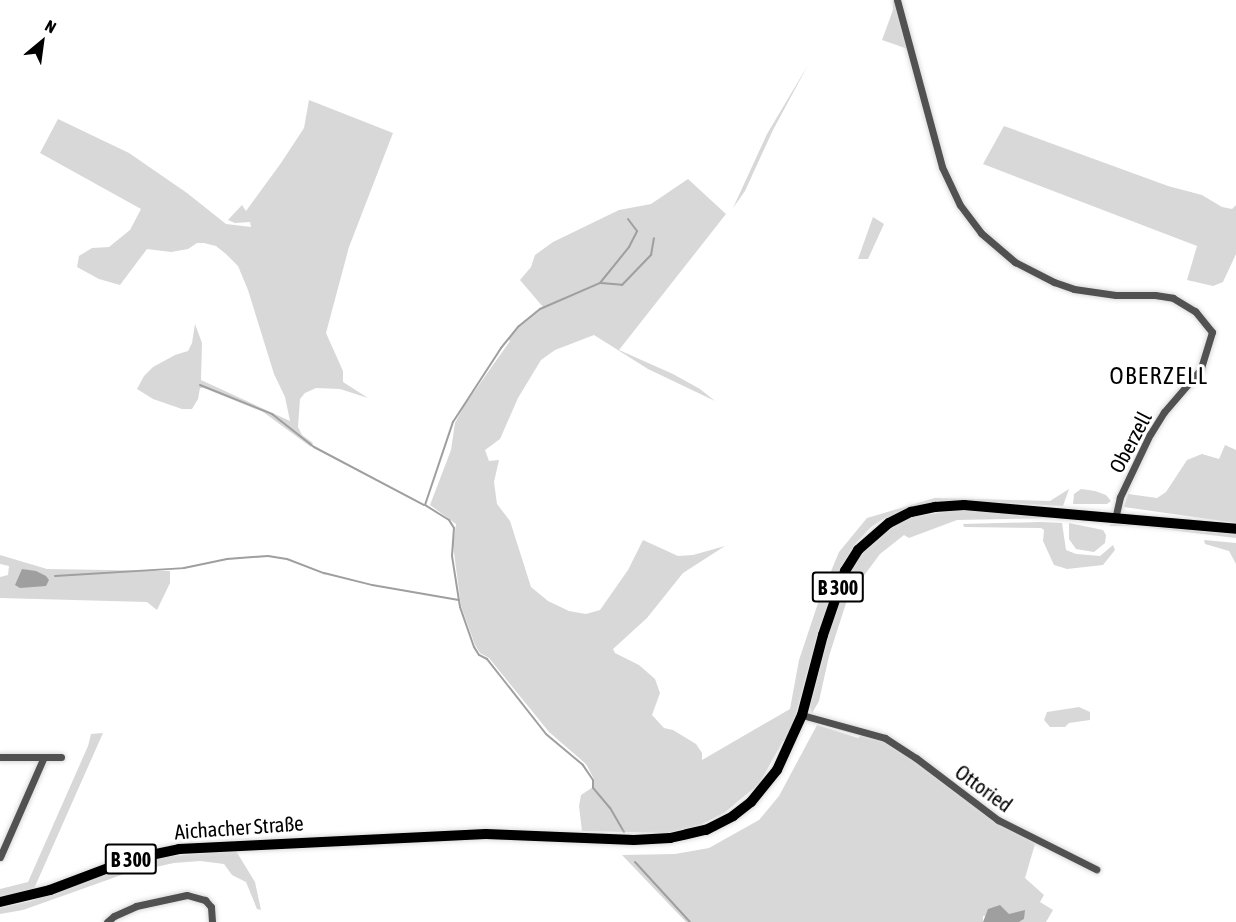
<!DOCTYPE html>
<html>
<head>
<meta charset="utf-8">
<style>
	body { margin:0 }
	#map { position:relative; width:1236px; height:922px; overflow:hidden; background:#fff; font-family:"Asap Condensed",sans-serif }
	div>[style] { position:absolute }
	[style*='--x'] { left:calc(var(--x)*1px); top:calc(var(--y)*1px); width:calc(var(--w)*1px); rotate:calc(var(--a)*1deg) }
	.green>* { inset:0; background:#d8d8d8 }
	.water>* { inset:0; background:#9f9f9f }
	.stream>* { height:2px; margin:-1px; padding:0 1px; transform-origin:1px; border-radius:1px; background:#9f9f9f }
	.roads { filter:drop-shadow(0 0 2px #dbdbdb) drop-shadow(0 0 2px #dbdbdb) }
	.street>* { height:7px; margin:-3.5px; padding:0 3.5px; transform-origin:3.5px; border-radius:3.5px; background:#515151 }
	.primary>* { height:10px; margin:-5px; padding:0 5px; transform-origin:5px; border-radius:5px; background:#000 }
	span { translate:-50% -50%; white-space:nowrap; text-align:center; line-height:1.15; -webkit-text-stroke:6px #fff; paint-order:stroke }
	.shield-label span { padding:2px 4px; background:#fff; border:2px solid; border-radius:4px; -webkit-text-stroke-width:0 }
	.shield-label { font-size:20px; color:#000; font-weight:700 }
	.street-label { font-size:21px; color:#000 }
	.quarter-label { font-size:24px; color:#000; letter-spacing:1.5px }
	.north { position:absolute; left:12px; top:12px; width:60px; height:60px; -webkit-text-stroke:4px #fff; paint-order:stroke; rotate:29deg; font-size:16px; font-weight:700; line-height:24px; text-align:center; color:#000 }
	.north::after { content:''; display:block; margin:auto; width:21px; height:27px; background:#000; clip-path:polygon(50% 0,100% 100%,50% 72%,0 100%) }
</style>
</head>
<body>
<div id="map">
	<div class="green">
		<i style="clip-path:polygon(893px 0,896px 0,908px 49px,882px 40px,893px 10px)"></i>
		<i style="clip-path:polygon(808px 65px,773px 130px,745px 191px,733px 208px,767px 134px)"></i>
		<i style="clip-path:polygon(309px 100px,393px 133px,349px 247px,326px 333px,343px 371px,343px 382px,368px 398px,340px 389px,316px 388px,305px 393px,300px 399px,298px 427px,302px 435px,313px 443px,311px 447px,263px 412px,204px 388px,200px 388px,198px 399px,192px 409px,182px 409px,153px 399px,137px 389px,144px 376px,153px 367px,175px 355px,188px 351px,192px 343px,195px 324px,202px 343px,201px 380px,290px 421px,285px 397px,274px 374px,248px 290px,238px 266px,226px 254px,216px 246px,204px 243px,197px 243px,188px 249px,171px 252px,147px 249px,120px 285px,99px 279px,77px 267px,79px 256px,92px 248px,109px 247px,130px 230px,141px 209px,40px 153px,58px 119px,129px 153px,187px 193px,226px 224px,251px 227px,250px 222px,235px 223px,228px 220px,242px 205px,246px 211px,281px 163px,304px 128px)"></i>
		<i style="clip-path:polygon(1004px 126px,1168px 186px,1202px 195px,1222px 207px,1232px 209px,1236px 205px,1236px 254px,1223px 282px,1213px 286px,1187px 280px,1197px 246px,983px 164px)"></i>
		<i style="clip-path:polygon(688px 179px,726px 214px,619px 350px,673px 374px,700px 389px,715px 401px,648px 369px,594px 335px,555px 350px,541px 360px,518px 398px,500px 439px,485px 450px,489px 461px,499px 460px,494px 482px,497px 504px,510px 521px,531px 587px,548px 601px,569px 611px,586px 614px,600px 610px,628px 570px,643px 540px,678px 556px,693px 555px,725px 546px,683px 573px,647px 618px,613px 649px,615px 653px,639px 665px,655px 679px,660px 693px,652px 715px,664px 728px,673px 730px,696px 744px,702px 753px,702px 760px,790px 709px,799px 660px,819px 600px,839px 552px,867px 518px,935px 498px,1050px 501px,1069px 489px,1063px 506px,965px 501px,911px 509px,883px 519px,871px 527px,855px 544px,842px 565px,818px 632px,789px 739px,783px 741px,759px 784px,724px 813px,700px 825px,667px 833px,582px 831px,579px 806px,581px 795px,593px 787px,594px 779px,586px 764px,549px 732px,489px 658px,480px 653px,475px 645px,461px 606px,453px 545px,456px 524px,430px 505px,451px 450px,455px 423px,464px 406px,510px 341px,508px 339px,519px 326px,543px 307px,520px 280px,531px 267px,535px 255px,553px 242px,619px 210px,651px 204px)"></i>
		<i style="clip-path:polygon(873px 217px,884px 224px,868px 259px,858px 259px)"></i>
		<i style="clip-path:polygon(1225px 445px,1236px 450px,1236px 523px,1124px 507px,1128px 494px,1157px 498px,1166px 492px,1187px 460px,1202px 454px,1219px 459px)"></i>
		<i style="clip-path:polygon(1081px 489px,1095px 491px,1106px 495px,1111px 501px,1107px 504px,1073px 504px,1074px 494px)"></i>
		<i style="clip-path:polygon(965px 509px,1058px 518px,957px 520px,909px 538px,904px 535px,880px 554px,848px 597px,829px 656px,819px 701px,812px 713px,810px 707px,839px 595px,851px 569px,862px 553px,892px 526px,912px 517px)"></i>
		<i style="clip-path:polygon(1041px 522px,1062px 523px,1066px 550px,1076px 554px,1100px 556px,1113px 545px,1115px 550px,1103px 565px,1067px 569px,1054px 565px,1043px 541px,1044px 530px,1041px 528px,964px 527px,963px 524px)"></i>
		<i style="clip-path:polygon(1069px 523px,1103px 530px,1106px 535px,1105px 543px,1094px 552px,1076px 549px,1069px 539px)"></i>
		<i style="clip-path:polygon(1112px 524px,1236px 534px,1236px 538px,1138px 526px,1109px 526px)"></i>
		<i style="clip-path:polygon(1204px 540px,1236px 543px,1236px 564px,1229px 551px,1205px 544px)"></i>
		<i style="clip-path:polygon(0 555px,47px 569px,170px 571px,170px 583px,157px 610px,147px 602px,0 598px,0 577px,8px 575px,9px 566px,0 564px)"></i>
		<i style="clip-path:polygon(1079px 707px,1090px 712px,1090px 720px,1069px 723px,1065px 727px,1050px 727px,1044px 720px,1047px 712px)"></i>
		<i style="clip-path:polygon(817px 725px,858px 738px,862px 735px,883px 739px,902px 750px,976px 807px,1035px 844px,1025px 878px,1044px 895px,1040px 902px,1053px 910px,1046px 922px,1019px 922px,1024px 919px,1009px 914px,983px 916px,983px 922px,686px 922px,622px 855px,675px 854px,709px 848px,759px 820px,779px 796px)"></i>
		<i style="clip-path:polygon(103px 733px,33px 891px,0 896px,0 889px,28px 882px,88px 746px,91px 734px)"></i>
		<i style="clip-path:polygon(236px 851px,255px 882px,261px 910px,257px 909px,246px 882px,232px 875px,224px 864px,200px 861px,174px 863px,124px 874px,23px 910px,0 914px,0 908px,32px 901px,130px 865px,161px 857px)"></i>
	</div>
	<div class="water">
		<i style="clip-path:polygon(22px 569px,36px 571px,46px 576px,49px 580px,46px 586px,20px 588px,15px 585px)"></i>
		<i style="clip-path:polygon(1000px 905px,1009px 914px,1025px 910px,1024px 919px,1019px 922px,983px 922px,988px 909px)"></i>
	</div>
	<div class="stream">
		<i style="--x:601;--y:283;--w:21;--a:5"></i>
		<i style="--x:622;--y:285;--w:42;--a:-46"></i>
		<i style="--x:651;--y:255;--w:17;--a:-80"></i>
		<i style="--x:200;--y:385;--w:78;--a:21.9"></i>
		<i style="--x:272;--y:414;--w:53;--a:38.2"></i>
		<i style="--x:314;--y:447;--w:124;--a:27.8"></i>
		<i style="--x:55;--y:576;--w:129;--a:-3.5"></i>
		<i style="--x:184;--y:568;--w:44;--a:-11.8"></i>
		<i style="--x:227;--y:559;--w:41;--a:-4.2"></i>
		<i style="--x:268;--y:556;--w:19;--a:9"></i>
		<i style="--x:287;--y:559;--w:40;--a:21"></i>
		<i style="--x:324;--y:573;--w:49;--a:14"></i>
		<i style="--x:372;--y:585;--w:88;--a:9.8"></i>
		<i style="--x:624;--y:832;--w:28;--a:-120"></i>
		<i style="--x:610;--y:808;--w:26;--a:-130"></i>
		<i style="--x:593;--y:788;--w:8;--a:-90"></i>
		<i style="--x:593;--y:780;--w:18;--a:-124"></i>
		<i style="--x:583;--y:765;--w:48;--a:-140"></i>
		<i style="--x:546;--y:734;--w:95;--a:-128.2"></i>
		<i style="--x:487;--y:659;--w:9;--a:-153"></i>
		<i style="--x:479;--y:655;--w:9;--a:-122"></i>
		<i style="--x:474;--y:647;--w:42;--a:-109.3"></i>
		<i style="--x:460;--y:607;--w:52;--a:-98.9"></i>
		<i style="--x:452;--y:556;--w:28;--a:-86"></i>
		<i style="--x:454;--y:528;--w:9;--a:-122"></i>
		<i style="--x:449;--y:520;--w:28;--a:-148"></i>
		<i style="--x:425;--y:505;--w:88;--a:-71.4"></i>
		<i style="--x:453;--y:422;--w:88;--a:-57"></i>
		<i style="--x:501;--y:348;--w:28;--a:-51"></i>
		<i style="--x:519;--y:326;--w:27;--a:-39"></i>
		<i style="--x:540;--y:309;--w:65;--a:-23.4"></i>
		<i style="--x:600;--y:283;--w:46;--a:-51.1"></i>
		<i style="--x:629;--y:247;--w:18;--a:-63"></i>
		<i style="--x:637;--y:231;--w:15;--a:-127"></i>
		<i style="--x:635;--y:862;--w:81;--a:47.5"></i>
	</div>
	<div class="roads">
		<div class="street">
			<i style="--x:897;--y:0;--w:173;--a:74.9"></i>
			<i style="--x:942;--y:167;--w:42;--a:64.7"></i>
			<i style="--x:960;--y:205;--w:35;--a:53"></i>
			<i style="--x:981;--y:233;--w:45;--a:40.5"></i>
			<i style="--x:1015;--y:262;--w:44;--a:27.1"></i>
			<i style="--x:1054;--y:282;--w:21;--a:19"></i>
			<i style="--x:1074;--y:289;--w:42;--a:8.1"></i>
			<i style="--x:1116;--y:295;--w:39;--a:0"></i>
			<i style="--x:1155;--y:295;--w:18;--a:9"></i>
			<i style="--x:1173;--y:298;--w:26;--a:31"></i>
			<i style="--x:1195;--y:311;--w:27;--a:51"></i>
			<i style="--x:1212;--y:332;--w:39;--a:107"></i>
			<i style="--x:1201;--y:369;--w:57;--a:130.7"></i>
			<i style="--x:1164;--y:412;--w:26;--a:122"></i>
			<i style="--x:1150;--y:434;--w:70;--a:115.5"></i>
			<i style="--x:1120;--y:497;--w:22;--a:103"></i>
			<i style="--x:802;--y:715;--w:86;--a:15.5"></i>
			<i style="--x:885;--y:738;--w:37;--a:33"></i>
			<i style="--x:916;--y:758;--w:103;--a:37.1"></i>
			<i style="--x:998;--y:820;--w:110;--a:26.6"></i>
			<i style="--x:0;--y:757;--w:61;--a:0"></i>
			<i style="--x:0;--y:857;--w:109;--a:-66.3"></i>
			<i style="--x:107;--y:922;--w:9;--a:-41"></i>
			<i style="--x:114;--y:916;--w:24;--a:-24"></i>
			<i style="--x:136;--y:906;--w:52;--a:-12.2"></i>
			<i style="--x:187;--y:895;--w:19;--a:16"></i>
			<i style="--x:205;--y:900;--w:9;--a:49"></i>
			<i style="--x:211;--y:907;--w:15;--a:86"></i>
		</div>
		<div class="primary">
			<i style="--x:0;--y:902;--w:51;--a:-13.5"></i>
			<i style="--x:50;--y:890;--w:88;--a:-20.7"></i>
			<i style="--x:132;--y:859;--w:48;--a:-12"></i>
			<i style="--x:179;--y:849;--w:307;--a:-2.8"></i>
			<i style="--x:486;--y:834;--w:148;--a:2.3"></i>
			<i style="--x:634;--y:840;--w:36;--a:-3"></i>
			<i style="--x:670;--y:838;--w:37;--a:-13"></i>
			<i style="--x:706;--y:830;--w:30;--a:-27"></i>
			<i style="--x:733;--y:816;--w:23;--a:-38"></i>
			<i style="--x:751;--y:802;--w:41;--a:-50.9"></i>
			<i style="--x:777;--y:770;--w:60;--a:-65.6"></i>
			<i style="--x:802;--y:715;--w:83;--a:-75.3"></i>
			<i style="--x:823;--y:635;--w:68;--a:-71"></i>
			<i style="--x:845;--y:571;--w:25;--a:-58"></i>
			<i style="--x:858;--y:550;--w:41;--a:-41.1"></i>
			<i style="--x:889;--y:523;--w:25;--a:-27"></i>
			<i style="--x:911;--y:512;--w:25;--a:-12"></i>
			<i style="--x:935;--y:507;--w:29;--a:-4"></i>
			<i style="--x:964;--y:505;--w:273;--a:5"></i>
		</div>
	</div>
	<div class="shield-label">
		<span style="left:838px;top:587px">B 300</span>
		<span style="left:131px;top:859px">B 300</span>
	</div>
	<div class="street-label">
		<span style="left:1130px;top:442px;rotate:-62deg">Oberzell</span>
		<span style="left:984px;top:788px;rotate:36deg">Ottoried</span>
		<span style="left:239px;top:827px;rotate:-4deg">Aichacher Straße</span>
	</div>
	<div class="quarter-label">
		<span style="left:1159px;top:376px">OBERZELL</span>
	</div>
	<div class="north">N</div>
</div>
</body>
</html>
